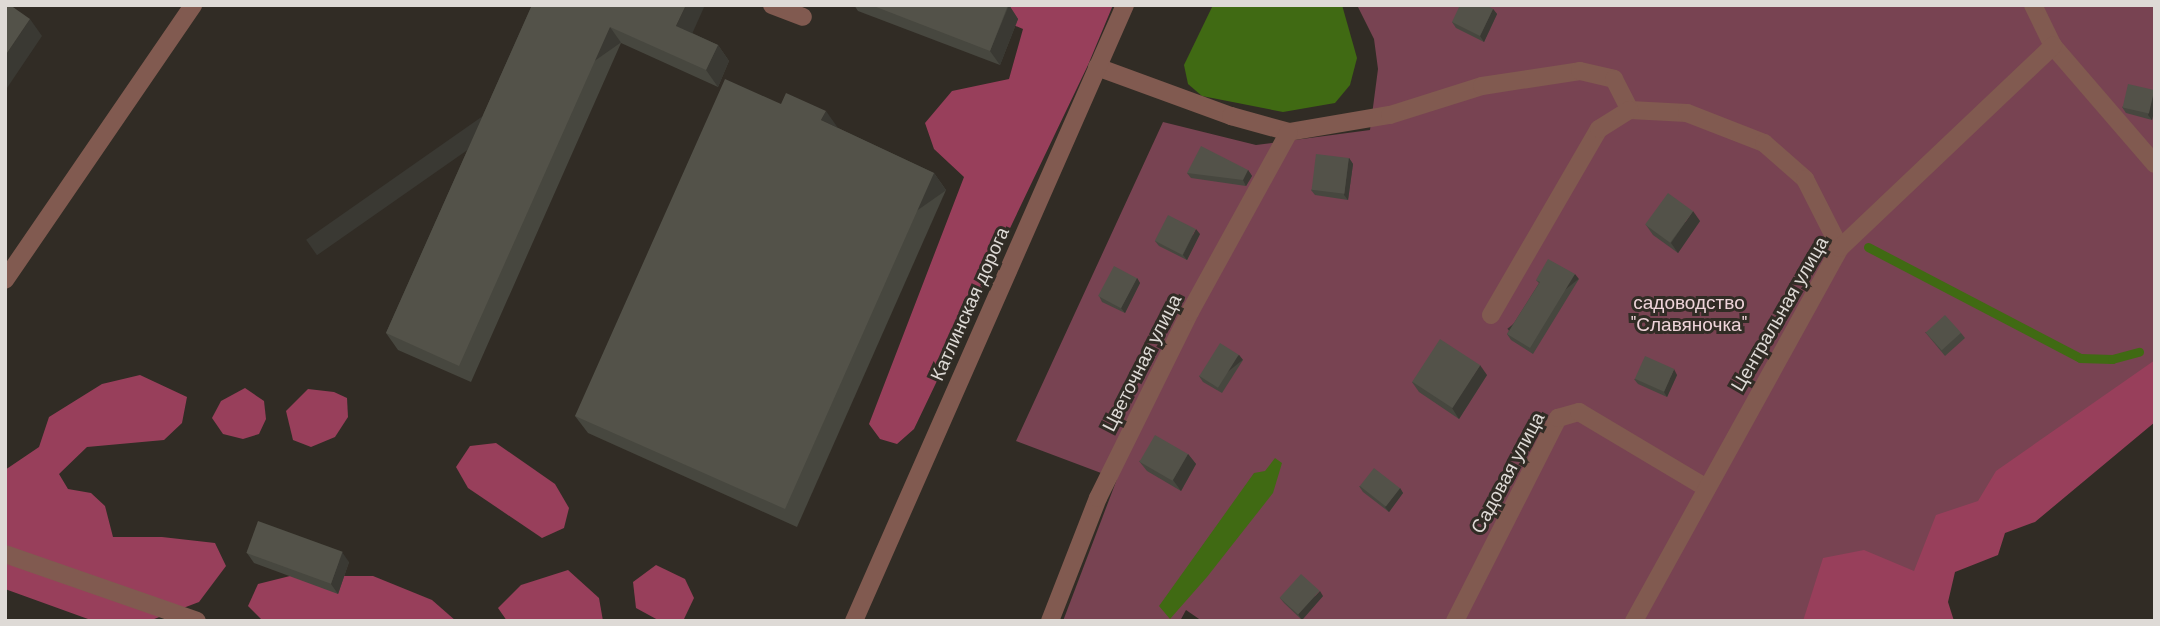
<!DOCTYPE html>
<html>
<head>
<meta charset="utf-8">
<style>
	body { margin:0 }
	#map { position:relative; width:2160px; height:626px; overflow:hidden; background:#312c25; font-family:"DM Sans",sans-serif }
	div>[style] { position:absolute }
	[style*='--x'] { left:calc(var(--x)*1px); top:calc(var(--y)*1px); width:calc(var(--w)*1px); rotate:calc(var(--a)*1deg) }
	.green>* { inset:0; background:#784352 }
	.forest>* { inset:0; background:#983f5b }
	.water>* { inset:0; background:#406a13 }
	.stream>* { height:9px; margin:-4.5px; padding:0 4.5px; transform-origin:4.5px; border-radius:4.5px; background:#406a13 }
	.minor>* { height:18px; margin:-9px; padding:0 9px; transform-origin:9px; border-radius:9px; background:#815a50 }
	.wall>* { inset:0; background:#47473f }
	.shaded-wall>* { inset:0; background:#3a3933; transform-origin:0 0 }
	.building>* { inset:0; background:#535249; transform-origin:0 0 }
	span { translate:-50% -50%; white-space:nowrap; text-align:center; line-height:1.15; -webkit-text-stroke:6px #312c25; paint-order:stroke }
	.park-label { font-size:19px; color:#eed3d9 }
	.street-label { font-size:19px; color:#dedad6 }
	.frame { position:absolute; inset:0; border:7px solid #dedad6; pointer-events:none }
</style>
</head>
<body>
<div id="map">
	<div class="green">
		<i style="clip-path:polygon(1357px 5px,2155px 5px,2155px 361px,1881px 621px,1202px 621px,1186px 610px,1180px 621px,1063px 621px,1117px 479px,1016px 441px,1163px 122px,1256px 145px,1370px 130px,1378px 69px,1374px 39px)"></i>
	</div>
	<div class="forest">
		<i style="clip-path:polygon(965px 5px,1113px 5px,1088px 65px,914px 429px,897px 444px,880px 439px,869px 424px,964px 177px,934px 149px,925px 123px,952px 91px,1009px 79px,1023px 29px)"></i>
		<i style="clip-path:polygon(2155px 360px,2155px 422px,2035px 522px,2005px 533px,1998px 555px,1955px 572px,1948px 602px,1954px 621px,1803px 621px,1823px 558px,1864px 550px,1914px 571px,1936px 515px,1978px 501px,1996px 471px)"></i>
		<i style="clip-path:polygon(140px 375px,187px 397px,182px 423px,164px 440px,87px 447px,59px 474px,68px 489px,91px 493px,105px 506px,113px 537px,162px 537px,215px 543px,226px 566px,199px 602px,149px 621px,88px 619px,5px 589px,5px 470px,39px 447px,49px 417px,102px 384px)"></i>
		<i style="clip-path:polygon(245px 388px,264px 401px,266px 419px,259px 434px,243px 439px,223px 434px,212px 418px,221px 401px)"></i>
		<i style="clip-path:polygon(308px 389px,334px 392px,347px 398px,348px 417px,335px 437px,311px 447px,293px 440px,286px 411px)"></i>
		<i style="clip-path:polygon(496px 443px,555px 484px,569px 508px,564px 528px,542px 538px,468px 488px,456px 467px,470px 446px)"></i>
		<i style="clip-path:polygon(656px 565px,685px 579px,694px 598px,684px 619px,658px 620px,636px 608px,633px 582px)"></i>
		<i style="clip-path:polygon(568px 570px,599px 598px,603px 621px,507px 621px,498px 608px,521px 585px)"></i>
		<i style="clip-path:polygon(290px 576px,373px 576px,432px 600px,456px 621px,263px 621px,248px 606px,258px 584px)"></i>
	</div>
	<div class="water">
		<i style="clip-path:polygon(1213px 5px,1342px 5px,1357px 58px,1350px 85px,1335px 103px,1283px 112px,1202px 96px,1188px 84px,1184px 65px)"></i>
		<i style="clip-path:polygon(1275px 458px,1282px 463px,1273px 493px,1207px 577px,1170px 619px,1159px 606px,1254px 473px,1265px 471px)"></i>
	</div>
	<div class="stream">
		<i style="--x:1868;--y:247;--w:239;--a:27.6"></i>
		<i style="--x:2080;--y:358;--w:32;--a:2"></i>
		<i style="--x:2112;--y:359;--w:28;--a:-15"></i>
	</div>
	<div class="minor">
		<i style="--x:772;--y:5;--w:33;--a:21"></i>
		<i style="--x:2033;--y:5;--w:46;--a:64"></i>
		<i style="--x:2053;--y:46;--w:156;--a:49.2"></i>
		<i style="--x:1097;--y:67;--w:143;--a:20.1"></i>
		<i style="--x:1231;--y:116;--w:60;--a:15.4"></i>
		<i style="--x:1289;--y:132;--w:102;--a:-9.6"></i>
		<i style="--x:1390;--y:115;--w:96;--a:-17.5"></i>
		<i style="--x:1482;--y:86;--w:99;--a:-8.7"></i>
		<i style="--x:1580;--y:71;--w:35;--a:13"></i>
		<i style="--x:1614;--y:79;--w:35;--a:63"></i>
		<i style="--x:1630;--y:110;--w:57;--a:3"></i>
		<i style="--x:1687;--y:113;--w:83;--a:21.3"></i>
		<i style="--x:1764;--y:143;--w:55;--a:41.3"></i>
		<i style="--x:1805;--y:179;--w:77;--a:63.1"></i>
		<i style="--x:5;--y:280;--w:333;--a:-55.6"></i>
		<i style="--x:1491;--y:315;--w:215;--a:-59.9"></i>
		<i style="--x:1599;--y:129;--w:36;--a:-32"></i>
		<i style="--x:5;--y:554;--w:203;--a:19.2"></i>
		<i style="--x:854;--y:621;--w:673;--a:-66.25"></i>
		<i style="--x:1050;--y:621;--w:132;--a:-68.7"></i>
		<i style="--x:1098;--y:498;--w:208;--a:-63.7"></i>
		<i style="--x:1190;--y:312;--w:205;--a:-61.2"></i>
		<i style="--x:1455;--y:621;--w:228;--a:-63.1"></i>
		<i style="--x:1558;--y:418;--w:22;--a:-16"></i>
		<i style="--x:1579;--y:412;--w:147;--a:30.8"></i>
		<i style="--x:1634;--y:621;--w:426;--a:-61.1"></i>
		<i style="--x:1840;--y:248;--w:294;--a:-43.5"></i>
	</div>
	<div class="wall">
		<i style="clip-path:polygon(532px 5px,692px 33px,718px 45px,729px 61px,718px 87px,621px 43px,471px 382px,398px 350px,386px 333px)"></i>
		<i style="clip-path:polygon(854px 5px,1009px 5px,1018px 19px,1000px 65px,858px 11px)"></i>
		<i style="clip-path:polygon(1493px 9px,1497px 14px,1484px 42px,1456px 28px,1452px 22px)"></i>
		<i style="clip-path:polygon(2154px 90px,2155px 91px,2155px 107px,2152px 120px,2126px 113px,2122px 107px)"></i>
		<i style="clip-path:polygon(838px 128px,934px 173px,946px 190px,797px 527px,588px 433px,575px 416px)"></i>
		<i style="clip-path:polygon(1349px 158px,1353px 164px,1348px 200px,1315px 195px,1311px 190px)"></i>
		<i style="clip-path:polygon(1248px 170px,1252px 176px,1246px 186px,1191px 178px,1187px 173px)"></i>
		<i style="clip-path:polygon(1700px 221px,1678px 253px,1653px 235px,1646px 225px)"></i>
		<i style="clip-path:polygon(1200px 234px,1187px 260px,1159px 246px,1155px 241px)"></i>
		<i style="clip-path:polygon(1137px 278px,1140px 283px,1125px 313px,1102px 302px,1099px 296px)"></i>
		<i style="clip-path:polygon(1579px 279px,1533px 354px,1511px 340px,1507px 334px,1539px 283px,1536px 280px)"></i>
		<i style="clip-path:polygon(1925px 332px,1961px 333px,1965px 338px,1945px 356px)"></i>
		<i style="clip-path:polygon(1239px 355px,1243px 360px,1222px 393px,1203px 382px,1199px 376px)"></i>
		<i style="clip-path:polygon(1487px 375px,1459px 419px,1419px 392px,1412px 382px)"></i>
		<i style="clip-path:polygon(1677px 375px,1667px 397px,1638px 384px,1634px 379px)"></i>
		<i style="clip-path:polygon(1188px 454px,1196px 464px,1181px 491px,1147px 471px,1139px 461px)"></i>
		<i style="clip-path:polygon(1359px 486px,1400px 488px,1403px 493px,1389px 512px,1363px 492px)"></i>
		<i style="clip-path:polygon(247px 553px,349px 562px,338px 594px,254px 563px)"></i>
		<i style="clip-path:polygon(1323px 596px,1302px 620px,1284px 603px,1280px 598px)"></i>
	</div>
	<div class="shaded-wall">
		<i style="clip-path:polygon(686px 5px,705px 5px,688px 43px,676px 26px)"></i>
		<i style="clip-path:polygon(1009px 5px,1018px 19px,1000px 65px,990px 51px)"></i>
		<i style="clip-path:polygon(1493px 9px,1497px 14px,1484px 42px,1480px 36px)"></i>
		<i style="clip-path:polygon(30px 19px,42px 36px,5px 91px,5px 56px)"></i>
		<i style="left:610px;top:27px;width:19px;height:371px;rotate:55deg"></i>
		<i style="clip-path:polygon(718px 45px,729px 61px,718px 87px,706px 70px)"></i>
		<i style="clip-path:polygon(2154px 90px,2155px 91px,2155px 107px,2152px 120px,2148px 115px)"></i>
		<i style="clip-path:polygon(826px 111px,838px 128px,821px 120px)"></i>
		<i style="clip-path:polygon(1349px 158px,1353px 164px,1348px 200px,1344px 195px)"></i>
		<i style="clip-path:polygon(1248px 170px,1252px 176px,1246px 186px,1243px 180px)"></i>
		<i style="left:934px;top:173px;width:21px;height:368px;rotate:55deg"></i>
		<i style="clip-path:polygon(1693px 211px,1700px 221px,1678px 253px,1671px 243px)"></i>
		<i style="clip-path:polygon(1196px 229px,1200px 234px,1187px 260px,1183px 255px)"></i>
		<i style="left:1575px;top:274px;width:6px;height:87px;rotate:51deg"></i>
		<i style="clip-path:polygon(1137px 278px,1140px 283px,1125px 313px,1121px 308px)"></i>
		<i style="left:1239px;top:355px;width:6px;height:39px;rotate:51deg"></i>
		<i style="clip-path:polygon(1480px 365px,1487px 375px,1459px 419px,1452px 408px)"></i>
		<i style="clip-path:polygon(1674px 369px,1677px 375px,1667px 397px,1664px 392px)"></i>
		<i style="clip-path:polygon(1188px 454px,1196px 464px,1181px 491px,1173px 480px)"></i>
		<i style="clip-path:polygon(1400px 488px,1403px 493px,1389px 512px,1385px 507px)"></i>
		<i style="clip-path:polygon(342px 552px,349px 562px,338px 594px,331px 584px)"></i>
		<i style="clip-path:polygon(1320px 591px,1323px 596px,1302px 620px,1298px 614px)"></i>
	</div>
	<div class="building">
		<i style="clip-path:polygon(5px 5px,10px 5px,30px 19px,5px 56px)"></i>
		<i style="clip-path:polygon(532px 5px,686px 5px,676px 26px,718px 45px,706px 70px,610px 27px,459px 366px,386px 333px)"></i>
		<i style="clip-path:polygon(871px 5px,1008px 5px,990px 51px)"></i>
		<i style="clip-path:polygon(1460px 5px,1486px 5px,1493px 9px,1480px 36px,1452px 22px)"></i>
		<i style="clip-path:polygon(725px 79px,781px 104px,786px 93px,826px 111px,821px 120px,934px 173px,785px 509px,575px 416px)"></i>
		<i style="left:2128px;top:84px;width:27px;height:24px;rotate:13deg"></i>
		<i style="clip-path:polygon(1201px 146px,1248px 170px,1243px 180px,1187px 173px)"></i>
		<i style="left:1316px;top:154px;width:33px;height:36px;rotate:7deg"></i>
		<i style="left:1668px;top:193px;width:31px;height:39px;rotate:36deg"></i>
		<i style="left:1168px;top:215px;width:31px;height:29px;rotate:27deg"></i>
		<i style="clip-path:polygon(1548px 259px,1575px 274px,1530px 348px,1507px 334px,1540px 282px,1536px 280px)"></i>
		<i style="left:1114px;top:266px;width:26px;height:34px;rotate:28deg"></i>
		<i style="left:1945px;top:315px;width:24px;height:26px;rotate:48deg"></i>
		<i style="left:1440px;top:339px;width:48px;height:51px;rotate:33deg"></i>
		<i style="left:1220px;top:343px;width:22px;height:39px;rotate:32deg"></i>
		<i style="left:1645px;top:356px;width:32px;height:25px;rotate:24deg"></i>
		<i style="left:1155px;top:435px;width:38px;height:31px;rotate:30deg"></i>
		<i style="left:1374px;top:468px;width:33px;height:23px;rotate:38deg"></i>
		<i style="left:258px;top:521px;width:90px;height:34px;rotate:20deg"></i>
		<i style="left:1301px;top:574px;width:25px;height:32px;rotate:42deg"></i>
	</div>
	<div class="park-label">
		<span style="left:1689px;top:314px">садоводство<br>"Славяночка"</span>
	</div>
	<div class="street-label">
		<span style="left:970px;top:304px;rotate:-66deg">Катлинская дорога</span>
		<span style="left:1780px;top:314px;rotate:-60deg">Центральная улица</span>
		<span style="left:1142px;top:363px;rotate:-63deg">Цветочная улица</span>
		<span style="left:1508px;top:473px;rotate:-62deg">Садовая улица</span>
	</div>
	<div class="frame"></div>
</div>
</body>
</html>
